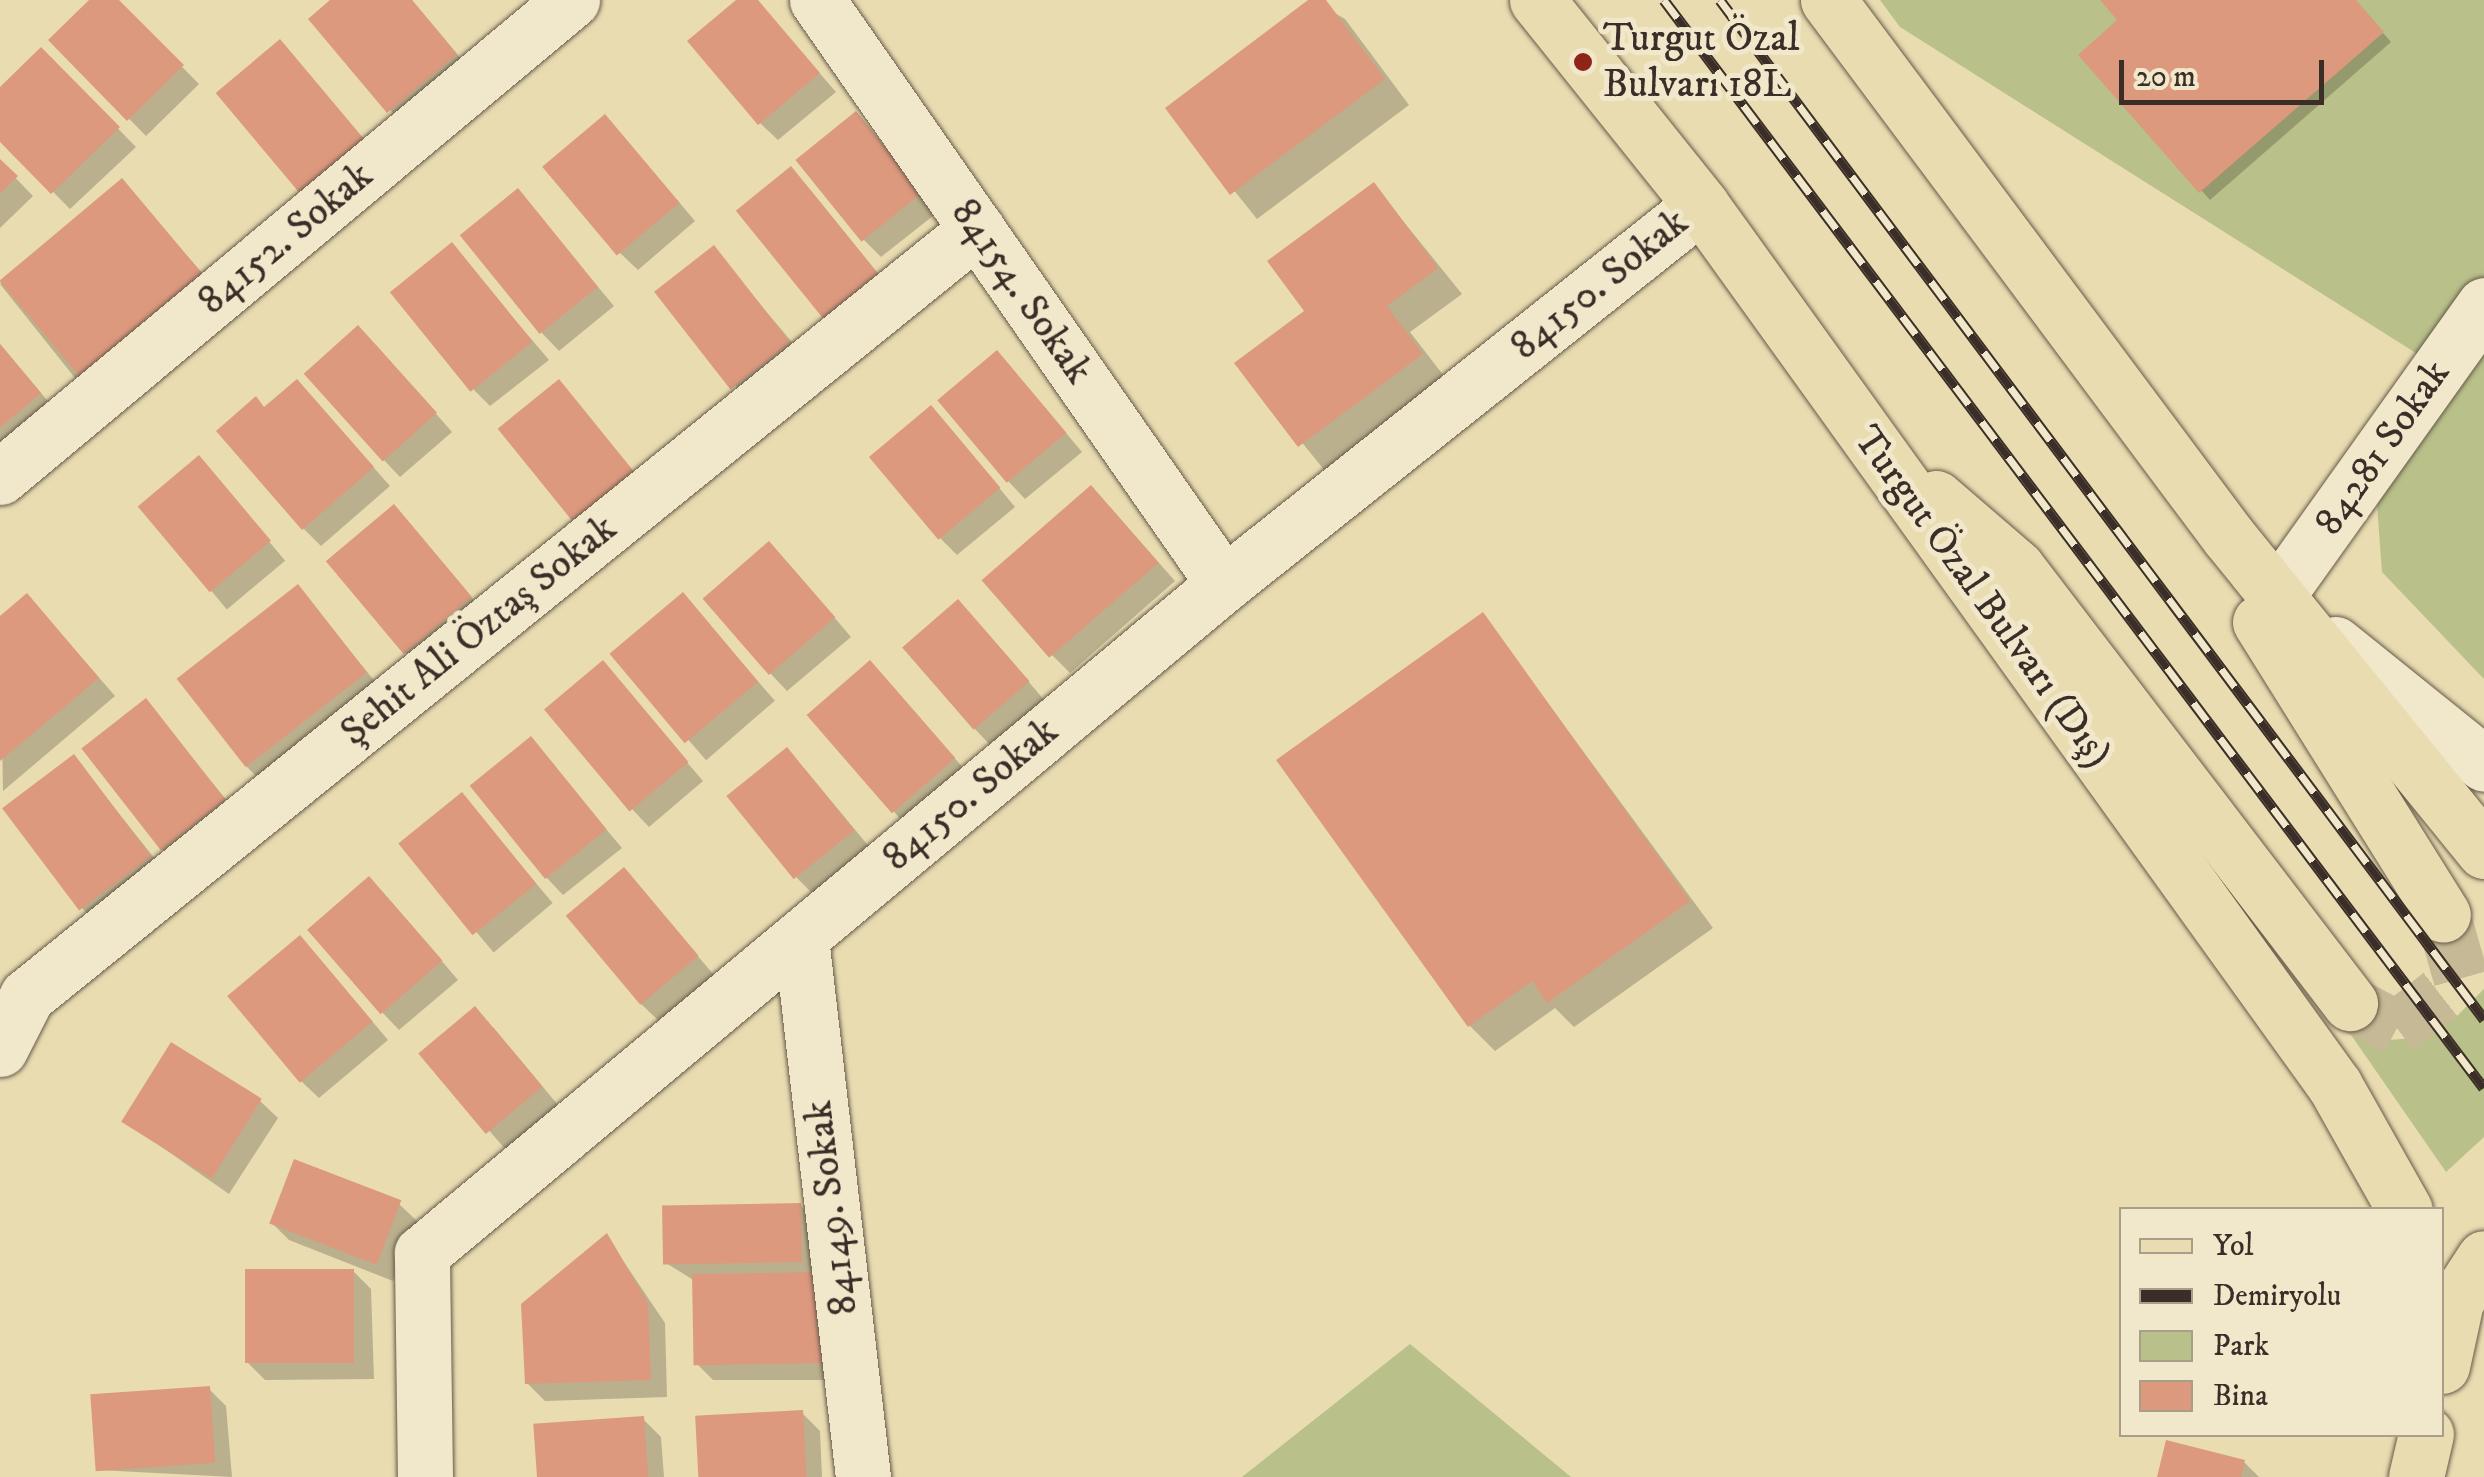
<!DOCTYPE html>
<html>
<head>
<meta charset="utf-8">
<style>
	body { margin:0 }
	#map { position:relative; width:2484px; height:1477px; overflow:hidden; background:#e9dcb1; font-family:"IM FELL DW Pica",serif }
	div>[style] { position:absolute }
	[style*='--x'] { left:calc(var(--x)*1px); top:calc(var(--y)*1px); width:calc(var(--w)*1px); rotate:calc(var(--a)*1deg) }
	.green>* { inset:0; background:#b9c08a }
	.shadow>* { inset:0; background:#0003; transform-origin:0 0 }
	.building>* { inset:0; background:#dc997e; transform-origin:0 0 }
	.primary-tunnel>* { height:55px; margin-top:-27.5px; transform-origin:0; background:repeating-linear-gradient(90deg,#c6b996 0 55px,transparent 0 83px) }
	.roads { filter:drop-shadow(0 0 2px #665a4a) drop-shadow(0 0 2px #665a4a) }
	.minor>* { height:55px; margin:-27.5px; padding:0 27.5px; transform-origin:27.5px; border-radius:27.5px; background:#f1e8cc }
	.secondary>* { height:55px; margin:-27.5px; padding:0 27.5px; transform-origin:27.5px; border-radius:27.5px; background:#f1e8cc }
	.primary>* { height:55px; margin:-27.5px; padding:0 27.5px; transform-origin:27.5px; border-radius:27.5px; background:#e9dcb1 }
	.rail>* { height:11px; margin-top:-5.5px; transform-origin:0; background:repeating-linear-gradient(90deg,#f1e8cc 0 22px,#3b2e28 0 44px); box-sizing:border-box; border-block:2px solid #3b2e28 }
	.dots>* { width:28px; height:28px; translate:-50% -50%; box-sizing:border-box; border:5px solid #f1e8cc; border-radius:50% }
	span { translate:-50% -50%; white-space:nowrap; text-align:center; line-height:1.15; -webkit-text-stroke:10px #f1e8cc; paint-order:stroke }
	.poi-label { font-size:40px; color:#3b2e28 }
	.left { translate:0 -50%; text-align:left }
	.street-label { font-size:40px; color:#3b2e28 }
	.legend { position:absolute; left:2119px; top:1207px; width:325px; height:230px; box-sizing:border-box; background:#f1e8cc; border:2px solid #a89e8a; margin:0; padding:12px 18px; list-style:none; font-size:30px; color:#3b2e28 }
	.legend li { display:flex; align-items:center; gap:20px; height:50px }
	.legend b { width:50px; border:2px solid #a89e8a }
	.scale { position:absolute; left:2119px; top:60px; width:205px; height:45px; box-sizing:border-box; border:5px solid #3b2e28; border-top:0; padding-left:12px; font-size:30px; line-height:35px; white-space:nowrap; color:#3b2e28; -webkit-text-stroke:8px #f1e8cc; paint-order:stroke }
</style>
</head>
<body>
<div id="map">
	<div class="green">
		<i style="clip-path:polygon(1880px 0,2484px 0,2484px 679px,2382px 572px,2375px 478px,2457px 379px,1900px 27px)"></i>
		<i style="clip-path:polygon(2484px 989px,2484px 1137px,2446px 1172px,2340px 1019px,2389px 1040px,2414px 1038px,2454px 1019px)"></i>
		<i style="clip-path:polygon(1410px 1344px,1571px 1477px,1242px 1477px)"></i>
	</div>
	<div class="shadow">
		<i style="clip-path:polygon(93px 0,116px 0,199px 84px,146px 136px,52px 40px)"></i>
		<i style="clip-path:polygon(334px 0,412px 0,473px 73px,407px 129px,311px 19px)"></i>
		<i style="clip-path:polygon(740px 0,756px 0,836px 92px,778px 140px,760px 123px)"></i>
		<i style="clip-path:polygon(1312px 0,1345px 19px,1409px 105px,1257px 219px,1168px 108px)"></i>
		<i style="clip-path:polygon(2103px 0,2354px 0,2391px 42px,2210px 200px,2081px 55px,2121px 20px)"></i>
		<i style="clip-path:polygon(41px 50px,136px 147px,70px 209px,0 138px,0 90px)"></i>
		<i style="clip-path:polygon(856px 114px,938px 212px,881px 257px,864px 240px)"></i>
		<i style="clip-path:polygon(622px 135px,695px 221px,638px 270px,620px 253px)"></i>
		<i style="clip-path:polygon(0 162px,33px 196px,0 228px)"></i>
		<i style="clip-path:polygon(791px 169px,808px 187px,896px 296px,738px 210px)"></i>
		<i style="clip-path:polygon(121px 182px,230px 304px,79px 383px,0 284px)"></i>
		<i style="clip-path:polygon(1374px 185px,1462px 294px,1410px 332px,1447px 380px,1325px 471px,1238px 363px,1308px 312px)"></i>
		<i style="clip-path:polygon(518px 192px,614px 306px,559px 351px,542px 333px)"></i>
		<i style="clip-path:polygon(452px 246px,549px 360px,490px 406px,473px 389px)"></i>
		<i style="left:713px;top:248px;width:147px;height:71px;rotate:50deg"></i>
		<i style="clip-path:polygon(0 344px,57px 412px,0 460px)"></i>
		<i style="clip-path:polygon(376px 345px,452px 432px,400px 477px,383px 459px)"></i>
		<i style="clip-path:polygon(1014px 371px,1082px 452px,1025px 499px,1008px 481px)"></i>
		<i style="clip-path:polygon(314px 400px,390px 486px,321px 546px,303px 528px,266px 409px)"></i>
		<i style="clip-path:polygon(948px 426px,1015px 507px,957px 555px,940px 538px)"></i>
		<i style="left:199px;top:458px;width:134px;height:76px;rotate:50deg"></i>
		<i style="clip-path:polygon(1109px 506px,1175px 581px,1070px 673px,1052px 655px)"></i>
		<i style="clip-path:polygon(411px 525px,487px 616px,421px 669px,404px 651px)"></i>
		<i style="clip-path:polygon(787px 562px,851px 637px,787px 691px,770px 673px)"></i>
		<i style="clip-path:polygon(298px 588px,382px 690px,264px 784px,246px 766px)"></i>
		<i style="left:683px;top:595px;width:140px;height:91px;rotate:49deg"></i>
		<i style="clip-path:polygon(44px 614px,115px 696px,3px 791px,0 619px)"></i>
		<i style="clip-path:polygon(1483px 615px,1713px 928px,1574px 1027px,1555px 1008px,1495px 1051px,1470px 1026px)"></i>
		<i style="clip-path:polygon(976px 620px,1045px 701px,992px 747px,975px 729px)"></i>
		<i style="clip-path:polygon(603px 664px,703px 781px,649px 827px,632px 809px)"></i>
		<i style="clip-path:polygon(887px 680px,971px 777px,910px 830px,809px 715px)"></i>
		<i style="clip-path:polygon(146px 701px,241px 818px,179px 866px,161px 848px)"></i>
		<i style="clip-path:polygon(531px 740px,622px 848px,563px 895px,546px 877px)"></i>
		<i style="clip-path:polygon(74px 757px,167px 874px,99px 926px,82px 908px)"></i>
		<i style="clip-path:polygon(804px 768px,871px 849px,815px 896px,797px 878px)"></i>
		<i style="left:462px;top:795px;width:141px;height:77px;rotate:50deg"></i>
		<i style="clip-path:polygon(624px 870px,714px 975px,659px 1021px,641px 1004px)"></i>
		<i style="clip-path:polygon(387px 897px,458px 980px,399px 1030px,382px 1012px)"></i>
		<i style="clip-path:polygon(317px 956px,388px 1040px,319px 1098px,301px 1081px)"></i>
		<i style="clip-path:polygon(493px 1027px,558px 1105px,506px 1150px,423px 1054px)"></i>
		<i style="clip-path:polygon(260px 1101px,278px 1118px,229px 1194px,123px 1120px)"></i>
		<i style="clip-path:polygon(399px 1204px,417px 1221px,393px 1281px,289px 1240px,271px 1222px)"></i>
		<i style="clip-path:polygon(800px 1205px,818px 1223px,839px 1380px,713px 1380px,695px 1362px,695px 1281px,666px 1263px)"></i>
		<i style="clip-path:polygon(607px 1237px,665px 1323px,667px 1397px,545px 1401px,527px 1383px)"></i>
		<i style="clip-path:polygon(353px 1271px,371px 1289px,374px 1379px,265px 1380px,247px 1362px)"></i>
		<i style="clip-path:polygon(209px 1389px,226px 1406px,232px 1477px,98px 1470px)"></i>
		<i style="clip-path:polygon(802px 1413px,820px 1431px,822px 1477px,701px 1477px)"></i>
		<i style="clip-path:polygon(643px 1419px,661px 1437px,664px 1477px,538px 1477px)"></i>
		<i style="clip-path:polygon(2244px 1462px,2259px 1477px,2159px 1477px)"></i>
	</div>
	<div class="building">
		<i style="clip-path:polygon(89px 0,119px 0,184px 65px,127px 121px,48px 40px)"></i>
		<i style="clip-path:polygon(330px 0,412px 0,457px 54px,387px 113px,308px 19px)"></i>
		<i style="clip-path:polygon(736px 0,758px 0,820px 73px,758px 125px,687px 41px)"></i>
		<i style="clip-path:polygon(1308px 0,1326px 0,1385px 79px,1230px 195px,1165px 108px)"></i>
		<i style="clip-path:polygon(2100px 0,2356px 0,2384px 32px,2199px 193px,2078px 55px,2117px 20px)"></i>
		<i style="left:280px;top:39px;width:131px;height:84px;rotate:50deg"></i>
		<i style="clip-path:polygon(41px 47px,120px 127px,51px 194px,0 142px,0 87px)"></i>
		<i style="left:856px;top:111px;width:105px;height:78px;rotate:51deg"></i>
		<i style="left:605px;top:114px;width:116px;height:82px;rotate:50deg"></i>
		<i style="clip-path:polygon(0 159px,18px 176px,0 194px)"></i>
		<i style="left:791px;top:166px;width:142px;height:71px;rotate:51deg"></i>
		<i style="left:122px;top:178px;width:131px;height:160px;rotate:50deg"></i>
		<i style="clip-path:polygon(1374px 182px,1438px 268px,1387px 306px,1423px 354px,1298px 447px,1234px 363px,1304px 311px,1267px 261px)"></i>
		<i style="left:518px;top:188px;width:127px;height:75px;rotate:51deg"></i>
		<i style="left:452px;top:242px;width:128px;height:80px;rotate:51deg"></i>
		<i style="left:714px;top:245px;width:124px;height:76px;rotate:52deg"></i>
		<i style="left:358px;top:325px;width:118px;height:73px;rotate:48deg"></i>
		<i style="clip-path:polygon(0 344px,41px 393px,0 428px)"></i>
		<i style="left:997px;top:350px;width:108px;height:78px;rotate:50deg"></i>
		<i style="clip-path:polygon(297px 379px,374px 467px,302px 530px,216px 431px,256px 396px,264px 407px)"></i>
		<i style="left:559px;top:379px;width:129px;height:79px;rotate:51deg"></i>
		<i style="left:931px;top:405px;width:108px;height:81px;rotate:50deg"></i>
		<i style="left:199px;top:455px;width:112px;height:80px;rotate:50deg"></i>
		<i style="left:1091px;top:485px;width:103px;height:145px;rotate:49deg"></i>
		<i style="left:394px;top:504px;width:121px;height:89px;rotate:50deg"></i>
		<i style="left:769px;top:541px;width:101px;height:88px;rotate:49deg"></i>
		<i style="left:298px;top:584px;width:112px;height:154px;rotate:52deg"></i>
		<i style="left:683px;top:592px;width:117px;height:96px;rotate:50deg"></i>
		<i style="clip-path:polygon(27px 593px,99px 678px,0 761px,0 616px)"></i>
		<i style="left:958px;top:599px;width:109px;height:74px;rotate:49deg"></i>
		<i style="clip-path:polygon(1483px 612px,1690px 901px,1547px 1003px,1532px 981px,1468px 1027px,1276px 760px)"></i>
		<i style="left:603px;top:660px;width:133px;height:77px;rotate:50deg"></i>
		<i style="left:870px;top:660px;width:130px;height:84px;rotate:49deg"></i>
		<i style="left:146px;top:698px;width:129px;height:82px;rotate:52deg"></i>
		<i style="left:531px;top:736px;width:120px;height:79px;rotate:51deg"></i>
		<i style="left:787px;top:747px;width:107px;height:78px;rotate:51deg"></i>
		<i style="left:74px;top:754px;width:128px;height:90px;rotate:53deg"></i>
		<i style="left:462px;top:792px;width:118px;height:82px;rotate:51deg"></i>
		<i style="left:624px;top:867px;width:116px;height:76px;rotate:50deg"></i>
		<i style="left:369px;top:876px;width:112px;height:82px;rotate:49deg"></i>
		<i style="left:300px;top:935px;width:113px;height:95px;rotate:50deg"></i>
		<i style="left:475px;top:1006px;width:105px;height:74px;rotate:50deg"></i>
		<i style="left:171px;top:1042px;width:107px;height:94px;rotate:32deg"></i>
		<i style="left:294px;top:1159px;width:115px;height:69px;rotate:21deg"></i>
		<i style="left:801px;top:1203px;width:59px;height:139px;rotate:89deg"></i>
		<i style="clip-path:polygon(607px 1233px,648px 1303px,651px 1380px,525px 1384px,521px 1304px)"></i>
		<i style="left:245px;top:1269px;width:109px;height:94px"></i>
		<i style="left:822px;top:1272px;width:91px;height:130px;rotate:89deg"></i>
		<i style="left:210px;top:1386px;width:77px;height:120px;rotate:86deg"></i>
		<i style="left:803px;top:1410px;width:67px;height:108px;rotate:87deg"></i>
		<i style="left:644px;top:1416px;width:61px;height:111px;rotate:86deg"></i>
		<i style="clip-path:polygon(2166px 1440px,2245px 1460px,2241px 1477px,2157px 1477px)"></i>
	</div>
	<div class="primary-tunnel">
		<i style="--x:2350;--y:1003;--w:53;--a:28"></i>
		<i style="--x:2397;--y:1028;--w:81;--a:-38"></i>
		<i style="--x:2461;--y:978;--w:66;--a:-105.9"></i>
	</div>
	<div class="roads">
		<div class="minor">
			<i style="--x:817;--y:0;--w:712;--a:55.13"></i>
			<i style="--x:0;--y:477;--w:745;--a:-39.83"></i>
			<i style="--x:2281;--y:590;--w:350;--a:-54.5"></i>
			<i style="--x:801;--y:938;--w:543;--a:83.44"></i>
			<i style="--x:0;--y:1049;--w:59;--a:-63"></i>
			<i style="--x:27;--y:996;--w:1221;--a:-38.92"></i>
			<i style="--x:425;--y:1477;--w:224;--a:-90.8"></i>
			<i style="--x:422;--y:1253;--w:1044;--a:-39.83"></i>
			<i style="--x:1224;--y:584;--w:609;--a:-38.47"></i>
		</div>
		<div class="secondary">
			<i style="--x:2335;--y:644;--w:191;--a:38.8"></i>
		</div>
		<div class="primary">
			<i style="--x:1537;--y:0;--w:263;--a:51.3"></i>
			<i style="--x:1701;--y:205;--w:1085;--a:54.26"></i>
			<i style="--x:2335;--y:1086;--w:142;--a:60.6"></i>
			<i style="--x:1828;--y:0;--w:669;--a:53.27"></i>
			<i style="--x:2228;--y:536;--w:406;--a:50.9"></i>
			<i style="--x:1936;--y:498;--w:107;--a:40.8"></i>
			<i style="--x:2017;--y:568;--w:548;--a:52.57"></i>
			<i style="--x:2260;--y:622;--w:345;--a:58"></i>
			<i style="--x:2442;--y:1366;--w:66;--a:-77.8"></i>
			<i style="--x:2456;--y:1301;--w:51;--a:-56.9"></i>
			<i style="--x:2416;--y:1477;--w:44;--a:-76.9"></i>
		</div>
	</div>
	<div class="rail">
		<i style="--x:1664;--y:0;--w:1362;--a:53"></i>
		<i style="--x:1720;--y:0;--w:1274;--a:53.14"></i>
	</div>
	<div class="dots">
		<i style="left:1583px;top:62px;background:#8f2418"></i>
	</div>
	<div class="poi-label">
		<span class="left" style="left:1603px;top:62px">Turgut Özal<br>Bulvarı 18L</span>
	</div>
	<div class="street-label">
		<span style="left:286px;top:239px;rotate:-40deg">84152. Sokak</span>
		<span style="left:1600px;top:285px;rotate:-39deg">84150. Sokak</span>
		<span style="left:1021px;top:292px;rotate:55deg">84154. Sokak</span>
		<span style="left:2383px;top:448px;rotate:-55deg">84281 Sokak</span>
		<span style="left:1982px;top:597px;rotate:54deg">Turgut Özal Bulvarı (Dış)</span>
		<span style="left:479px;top:631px;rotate:-39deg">Şehit Ali Öztaş Sokak</span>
		<span style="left:971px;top:795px;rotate:-40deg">84150. Sokak</span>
		<span style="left:832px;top:1208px;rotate:-97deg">84149. Sokak</span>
	</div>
	<ul class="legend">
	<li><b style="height:12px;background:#e9dcb1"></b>Yol</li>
	<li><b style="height:12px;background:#3b2e28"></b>Demiryolu</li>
	<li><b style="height:28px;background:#b9c08a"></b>Park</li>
	<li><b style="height:28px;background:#dc997e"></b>Bina</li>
	</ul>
	<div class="scale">20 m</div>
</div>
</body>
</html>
